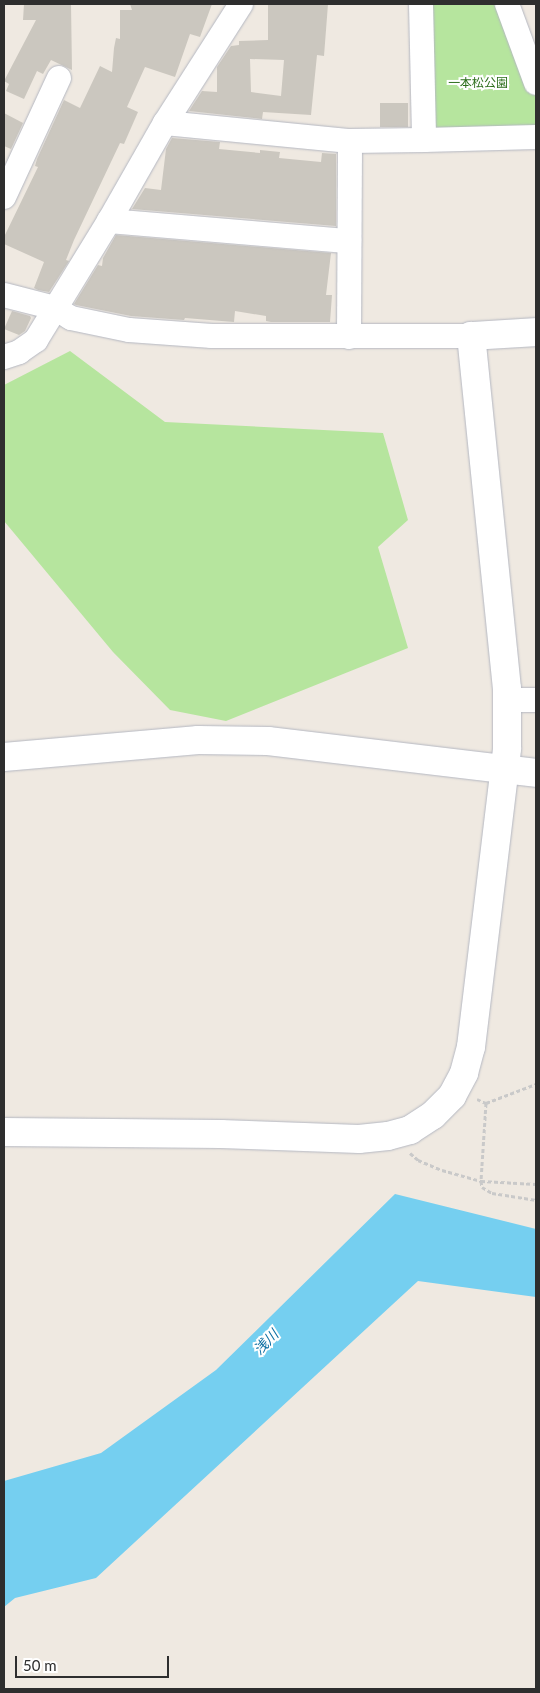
<!DOCTYPE html>
<html>
<head>
<meta charset="utf-8">
<style>
	body { margin:0 }
	#map { position:relative; width:540px; height:1693px; overflow:hidden; background:#efe9e1; font-family:Lato,"Noto Sans JP",sans-serif }
	div>[style] { position:absolute }
	[style*='--x'] { left:calc(var(--x)*1px); top:calc(var(--y)*1px); width:calc(var(--w)*1px); rotate:calc(var(--a)*1deg) }
	.green>* { inset:0; background:#b6e59e }
	.water>* { inset:0; background:#75cff0 }
	.building>* { inset:0; background:#cbc7bf; transform-origin:0 0 }
	.path>* { height:3px; margin-top:-1.5px; transform-origin:0; background:repeating-linear-gradient(90deg,#c9c9c9 0 4px,transparent 0 6.5px) }
	.roads { filter:drop-shadow(0 0 1px #b4b7c1) drop-shadow(0 0 1px #b4b7c1) }
	.minor>* { height:24px; margin:-12px; padding:0 12px; transform-origin:12px; border-radius:12px; background:#fff }
	.tertiary>* { height:28px; margin:-14px; padding:0 14px; transform-origin:14px; border-radius:14px; background:#fff }
	span { translate:-50% -50%; white-space:nowrap; text-align:center; line-height:1.15; -webkit-text-stroke:4px #fff; paint-order:stroke }
	.park-label { font-size:12px; color:#2c6e1b }
	.water-label { font-size:14px; color:#0d6fa3; font-style:italic }
	.frame { position:absolute; inset:0; border:5px solid #2e2e2e; pointer-events:none }
	.scale { position:absolute; left:15px; top:1656px; width:154px; height:22px; box-sizing:border-box; border:2px solid #2e2e2e; border-top:0; padding-left:6px; font-size:15px; line-height:18px; white-space:nowrap; color:#2e2e2e; -webkit-text-stroke:4px #fff; paint-order:stroke }
</style>
</head>
<body>
<div id="map">
	<div class="green">
		<i style="clip-path:polygon(421px 4px,507px 4px,536px 83px,536px 137px,424px 140px)"></i>
		<i style="clip-path:polygon(70px 351px,165px 422px,383px 433px,408px 520px,378px 547px,408px 648px,226px 721px,170px 710px,113px 652px,4px 521px,4px 385px)"></i>
	</div>
	<div class="water">
		<i style="clip-path:polygon(395px 1194px,536px 1229px,536px 1297px,418px 1281px,96px 1578px,15px 1598px,4px 1607px,4px 1481px,101px 1453px,216px 1370px)"></i>
	</div>
	<div class="building">
		<i style="clip-path:polygon(24px 4px,71px 4px,72px 70px,51px 60px,43px 74px,37px 71px,24px 99px,6px 91px,9px 84px,4px 81px,36px 20px,23px 20px)"></i>
		<i style="clip-path:polygon(130px 4px,212px 4px,200px 37px,190px 34px,175px 77px,145px 67px,127px 107px,138px 112px,124px 144px,120px 143px,74px 240px,66px 260px,69px 261px,49px 292px,38px 290px,34px 288px,44px 262px,4px 244px,4px 237px,38px 167px,35px 166px,37px 159px,64px 100px,80px 108px,100px 66px,112px 72px,114px 48px,116px 38px,120px 39px,120px 10px,132px 10px)"></i>
		<i style="clip-path:polygon(evenodd,268px 4px,328px 4px,324px 56px,317px 55px,311px 115px,263px 112px,262px 119px,189px 111px,202px 91px,217px 92px,217px 67px,231px 46px,239px 45px,239px 41px,268px 40px,268px 4px,250px 59px,284px 60px,281px 96px,251px 92px,250px 59px)"></i>
		<i style="left:380px;top:103px;width:28px;height:24px"></i>
		<i style="clip-path:polygon(4px 113px,23px 123px,11px 149px,4px 146px)"></i>
		<i style="clip-path:polygon(172px 138px,220px 142px,219px 149px,260px 153px,260px 150px,280px 152px,279px 158px,321px 162px,322px 153px,336px 154px,336px 226px,132px 209px,145px 188px,161px 190px,166px 149px)"></i>
		<i style="clip-path:polygon(116px 235px,331px 253px,326px 295px,332px 295px,330px 322px,271px 322px,266px 321px,266px 316px,235px 311px,234px 322px,185px 318px,184px 320px,131px 316px,76px 305px,74px 304px,98px 265px,102px 266px,103px 258px)"></i>
		<i style="clip-path:polygon(12px 311px,30px 316px,31px 318px,25px 331px,19px 335px,4px 329px)"></i>
	</div>
	<div class="path">
		<i style="--x:477;--y:1099;--w:10;--a:24"></i>
		<i style="--x:486;--y:1103;--w:53;--a:-20.8"></i>
		<i style="--x:486;--y:1103;--w:78;--a:93.7"></i>
		<i style="--x:481;--y:1181;--w:6;--a:81"></i>
		<i style="--x:482;--y:1187;--w:12;--a:31"></i>
		<i style="--x:492;--y:1193;--w:45;--a:9"></i>
		<i style="--x:410;--y:1153;--w:11;--a:41"></i>
		<i style="--x:418;--y:1160;--w:26;--a:23"></i>
		<i style="--x:442;--y:1170;--w:41;--a:15.8"></i>
		<i style="--x:481;--y:1181;--w:55;--a:3.1"></i>
	</div>
	<div class="roads">
		<div class="minor">
			<i style="--x:421;--y:4;--w:136;--a:88.7"></i>
			<i style="--x:424;--y:140;--w:112;--a:-1.5"></i>
			<i style="--x:507;--y:4;--w:84;--a:69.8"></i>
			<i style="--x:165;--y:123;--w:186;--a:5.6"></i>
			<i style="--x:350;--y:141;--w:74;--a:-0.8"></i>
			<i style="--x:4;--y:197;--w:131;--a:-65.2"></i>
			<i style="--x:109;--y:221;--w:241;--a:4.8"></i>
			<i style="--x:4;--y:295;--w:53;--a:14.3"></i>
			<i style="--x:55;--y:308;--w:19;--a:32"></i>
			<i style="--x:71;--y:318;--w:59;--a:11.7"></i>
			<i style="--x:129;--y:330;--w:83;--a:4.1"></i>
			<i style="--x:212;--y:336;--w:259;--a:0"></i>
			<i style="--x:349;--y:337;--w:196;--a:-89.7"></i>
			<i style="--x:4;--y:357;--w:16;--a:-18"></i>
			<i style="--x:19;--y:352;--w:21;--a:-35"></i>
			<i style="--x:36;--y:340;--w:140;--a:-58.5"></i>
			<i style="--x:109;--y:221;--w:113;--a:-60.3"></i>
			<i style="--x:165;--y:123;--w:141;--a:-57.4"></i>
			<i style="--x:507;--y:700;--w:29;--a:0"></i>
		</div>
		<div class="tertiary">
			<i style="--x:4;--y:757;--w:195;--a:-5"></i>
			<i style="--x:198;--y:740;--w:70;--a:0.8"></i>
			<i style="--x:268;--y:741;--w:270;--a:6.8"></i>
			<i style="--x:4;--y:1132;--w:217;--a:0.5"></i>
			<i style="--x:221;--y:1134;--w:138;--a:2.1"></i>
			<i style="--x:359;--y:1139;--w:29;--a:-6"></i>
			<i style="--x:388;--y:1136;--w:23;--a:-15"></i>
			<i style="--x:410;--y:1130;--w:27;--a:-33"></i>
			<i style="--x:433;--y:1115;--w:27;--a:-45"></i>
			<i style="--x:452;--y:1096;--w:26;--a:-62"></i>
			<i style="--x:464;--y:1073;--w:27;--a:-75"></i>
			<i style="--x:471;--y:1047;--w:301;--a:-83.1"></i>
			<i style="--x:507;--y:748;--w:59;--a:-90"></i>
			<i style="--x:507;--y:689;--w:355;--a:-95.8"></i>
			<i style="--x:471;--y:336;--w:65;--a:-3.5"></i>
		</div>
	</div>
	<div class="park-label">
		<span style="left:478px;top:83px">一本松公園</span>
	</div>
	<div class="water-label">
		<span style="left:266px;top:1342px;rotate:-46deg">浅川</span>
	</div>
	<div class="frame"></div>
	<div class="scale">50 m</div>
</div>
</body>
</html>
